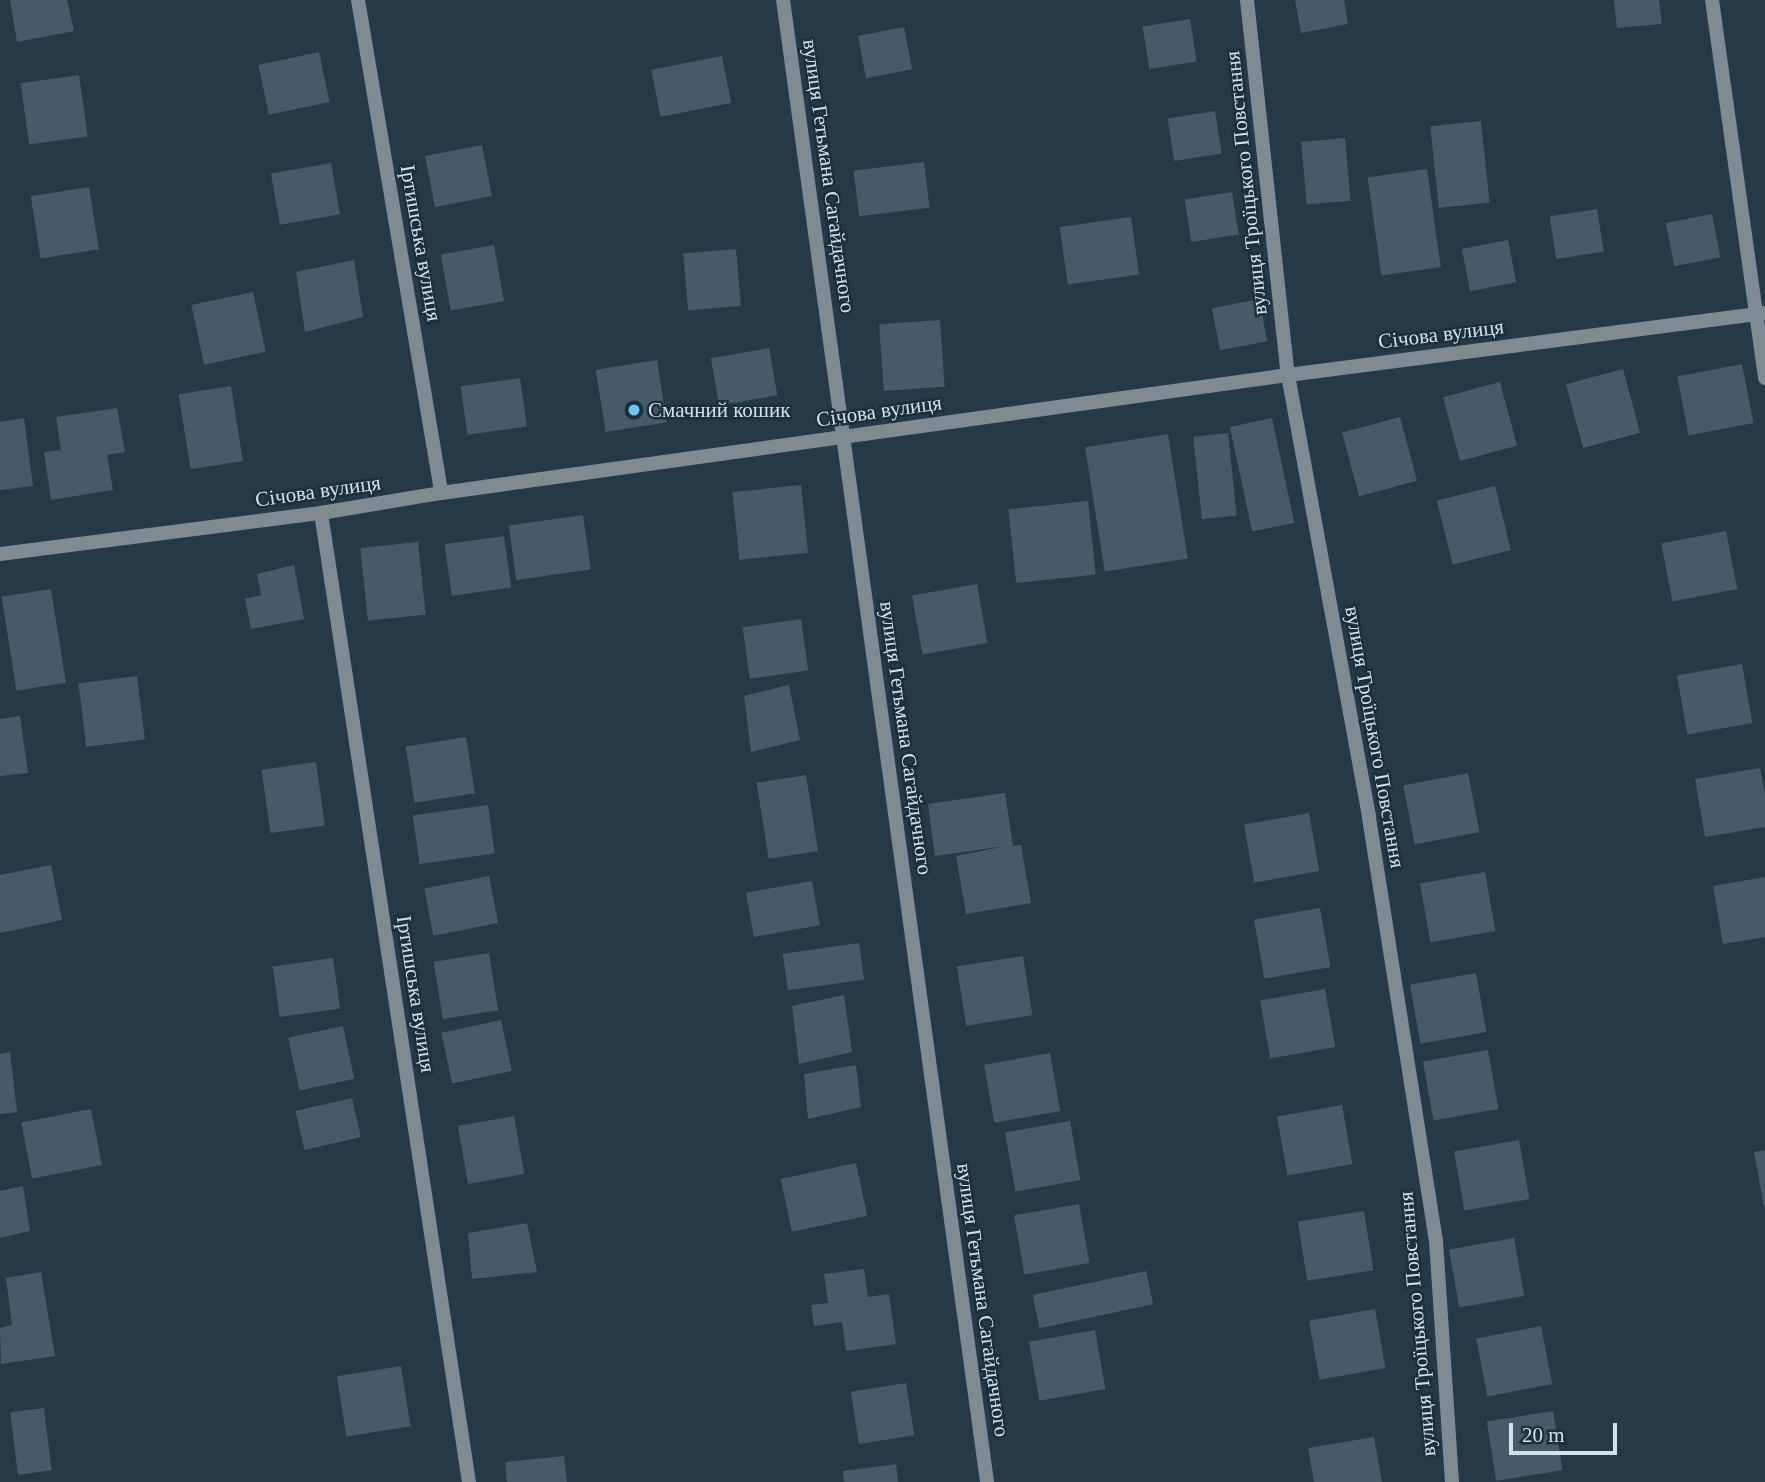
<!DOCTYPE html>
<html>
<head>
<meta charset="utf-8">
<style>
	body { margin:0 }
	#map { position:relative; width:1765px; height:1482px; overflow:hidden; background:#253a46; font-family:Georgia,serif }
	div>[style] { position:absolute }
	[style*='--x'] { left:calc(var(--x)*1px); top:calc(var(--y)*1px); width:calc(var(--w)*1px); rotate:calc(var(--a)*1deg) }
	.building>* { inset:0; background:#455b69; transform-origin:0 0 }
	.street>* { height:14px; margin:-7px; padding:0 7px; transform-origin:7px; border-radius:7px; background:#808a91 }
	.dots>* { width:19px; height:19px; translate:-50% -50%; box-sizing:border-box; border:4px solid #1b2f3c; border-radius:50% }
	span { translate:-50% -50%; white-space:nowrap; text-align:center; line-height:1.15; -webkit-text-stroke:5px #1b2f3c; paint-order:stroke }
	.street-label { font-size:21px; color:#d5e1e9 }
	.poi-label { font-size:21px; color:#d5e1e9 }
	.left { translate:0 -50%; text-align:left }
	.scale { position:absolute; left:1509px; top:1423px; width:108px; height:32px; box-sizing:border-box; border:4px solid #d5e1e9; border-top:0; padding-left:9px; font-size:21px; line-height:24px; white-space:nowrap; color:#d5e1e9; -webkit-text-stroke:5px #1b2f3c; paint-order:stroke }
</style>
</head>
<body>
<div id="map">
	<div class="building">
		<i style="clip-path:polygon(10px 0,67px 0,74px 31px,17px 42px)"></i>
		<i style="clip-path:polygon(1295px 0,1344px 0,1348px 24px,1301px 33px)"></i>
		<i style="clip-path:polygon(1614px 0,1659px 0,1662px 24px,1617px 28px)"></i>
		<i style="left:1190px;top:19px;width:43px;height:48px;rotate:81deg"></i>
		<i style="left:904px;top:27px;width:43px;height:47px;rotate:79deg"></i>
		<i style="left:319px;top:52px;width:51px;height:62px;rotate:78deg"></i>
		<i style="left:722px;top:56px;width:48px;height:72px;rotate:79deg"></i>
		<i style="left:79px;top:75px;width:62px;height:59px;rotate:82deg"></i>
		<i style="left:1215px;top:111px;width:43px;height:48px;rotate:81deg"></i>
		<i style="left:1481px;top:121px;width:82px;height:51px;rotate:84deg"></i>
		<i style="left:1345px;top:138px;width:63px;height:44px;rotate:85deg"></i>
		<i style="left:482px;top:145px;width:52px;height:58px;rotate:79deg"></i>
		<i style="left:924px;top:162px;width:46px;height:71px;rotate:83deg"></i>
		<i style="left:331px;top:163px;width:52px;height:61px;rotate:80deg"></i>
		<i style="left:1427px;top:169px;width:99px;height:60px;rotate:82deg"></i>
		<i style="left:89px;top:187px;width:63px;height:59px;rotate:81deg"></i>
		<i style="left:1232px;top:192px;width:43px;height:48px;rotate:81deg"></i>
		<i style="left:1597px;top:209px;width:43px;height:48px;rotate:81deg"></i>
		<i style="left:1712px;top:214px;width:44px;height:47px;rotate:79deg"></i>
		<i style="left:1131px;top:217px;width:58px;height:72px;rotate:82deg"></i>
		<i style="left:1508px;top:240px;width:43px;height:47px;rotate:79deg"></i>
		<i style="left:494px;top:245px;width:57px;height:54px;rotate:80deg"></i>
		<i style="left:736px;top:249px;width:57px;height:53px;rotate:85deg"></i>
		<i style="clip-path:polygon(354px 260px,363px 317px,305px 332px,296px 272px)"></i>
		<i style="left:253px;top:292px;width:61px;height:63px;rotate:78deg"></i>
		<i style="left:1259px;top:299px;width:43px;height:48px;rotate:79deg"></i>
		<i style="left:940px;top:320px;width:67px;height:61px;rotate:86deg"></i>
		<i style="left:769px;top:348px;width:48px;height:59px;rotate:80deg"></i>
		<i style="left:657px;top:360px;width:63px;height:62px;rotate:81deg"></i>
		<i style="left:1742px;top:364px;width:60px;height:66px;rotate:79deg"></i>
		<i style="left:1623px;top:369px;width:66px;height:59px;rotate:75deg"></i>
		<i style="left:520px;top:378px;width:49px;height:60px;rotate:82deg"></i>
		<i style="left:1500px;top:382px;width:66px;height:59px;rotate:75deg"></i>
		<i style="left:231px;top:386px;width:76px;height:53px;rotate:81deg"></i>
		<i style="clip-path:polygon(117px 408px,125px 452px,107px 455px,113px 490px,51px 500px,44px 452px,61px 450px,56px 417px)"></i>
		<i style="left:1400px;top:417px;width:66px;height:60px;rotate:75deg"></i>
		<i style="clip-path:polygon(24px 418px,33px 486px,0 490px,0 422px)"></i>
		<i style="left:1272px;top:418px;width:107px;height:43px;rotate:78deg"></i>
		<i style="left:1228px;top:433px;width:83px;height:35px;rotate:84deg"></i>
		<i style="left:1168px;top:434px;width:126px;height:84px;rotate:81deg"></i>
		<i style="left:801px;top:485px;width:68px;height:69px;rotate:84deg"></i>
		<i style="left:1495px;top:486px;width:66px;height:60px;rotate:76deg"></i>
		<i style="left:1088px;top:501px;width:74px;height:80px;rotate:84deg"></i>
		<i style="left:583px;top:515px;width:55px;height:75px;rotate:82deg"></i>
		<i style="left:1726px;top:531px;width:59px;height:66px;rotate:79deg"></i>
		<i style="left:504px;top:536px;width:52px;height:60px;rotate:82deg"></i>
		<i style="left:418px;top:542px;width:73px;height:58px;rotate:84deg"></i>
		<i style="clip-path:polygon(294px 565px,304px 619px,251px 629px,245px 599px,261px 595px,257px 574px)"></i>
		<i style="left:977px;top:584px;width:60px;height:66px;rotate:80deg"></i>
		<i style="left:51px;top:589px;width:95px;height:50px;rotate:81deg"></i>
		<i style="left:801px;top:619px;width:52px;height:59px;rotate:82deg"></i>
		<i style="left:1742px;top:664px;width:60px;height:66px;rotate:80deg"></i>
		<i style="left:137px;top:676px;width:64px;height:59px;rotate:83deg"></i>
		<i style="clip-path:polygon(789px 685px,800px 740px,751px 752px,744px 696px)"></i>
		<i style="clip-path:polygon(20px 716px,28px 773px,0 776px,0 719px)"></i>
		<i style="left:466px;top:737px;width:57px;height:61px;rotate:81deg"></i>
		<i style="left:316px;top:762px;width:64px;height:55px;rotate:82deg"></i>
		<i style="clip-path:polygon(1760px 768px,1765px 794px,1765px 827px,1705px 837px,1695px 779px)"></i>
		<i style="left:1468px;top:773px;width:60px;height:66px;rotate:79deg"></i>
		<i style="left:806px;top:775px;width:77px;height:50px;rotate:81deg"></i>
		<i style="clip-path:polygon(1005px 793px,1013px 846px,1021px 845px,1031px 903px,966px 914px,956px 856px,1006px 846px,935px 856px,928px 804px)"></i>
		<i style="left:488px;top:805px;width:49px;height:76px;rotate:82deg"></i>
		<i style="left:1309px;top:813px;width:59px;height:66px;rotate:80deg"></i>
		<i style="clip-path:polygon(51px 865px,62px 920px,0 933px,0 875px)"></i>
		<i style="left:1485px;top:872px;width:60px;height:66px;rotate:80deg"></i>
		<i style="left:489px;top:876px;width:48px;height:66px;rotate:79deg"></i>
		<i style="clip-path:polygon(1765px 877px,1765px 937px,1723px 944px,1713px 886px)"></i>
		<i style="left:812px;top:881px;width:45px;height:67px;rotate:80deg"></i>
		<i style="left:1320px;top:908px;width:60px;height:67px;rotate:80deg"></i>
		<i style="left:859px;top:943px;width:37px;height:77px;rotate:82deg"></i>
		<i style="left:489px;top:953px;width:58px;height:56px;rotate:81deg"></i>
		<i style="left:1023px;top:956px;width:60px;height:67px;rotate:81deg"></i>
		<i style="left:333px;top:958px;width:51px;height:61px;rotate:82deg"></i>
		<i style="left:1476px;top:973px;width:60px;height:67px;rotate:80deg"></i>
		<i style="left:1325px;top:989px;width:59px;height:66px;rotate:80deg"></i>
		<i style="clip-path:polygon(844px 995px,852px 1052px,799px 1064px,792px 1006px)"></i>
		<i style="left:501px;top:1020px;width:52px;height:61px;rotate:78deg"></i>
		<i style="left:343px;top:1026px;width:54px;height:56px;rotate:78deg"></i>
		<i style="left:1488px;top:1050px;width:60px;height:66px;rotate:80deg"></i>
		<i style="clip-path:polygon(10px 1052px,17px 1112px,0 1114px,0 1054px)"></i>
		<i style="left:1050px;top:1053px;width:59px;height:67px;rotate:80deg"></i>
		<i style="clip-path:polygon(856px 1065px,861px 1107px,808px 1119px,804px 1074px)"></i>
		<i style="left:352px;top:1098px;width:40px;height:58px;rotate:77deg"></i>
		<i style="left:1342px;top:1105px;width:60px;height:66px;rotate:80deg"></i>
		<i style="left:91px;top:1109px;width:57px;height:71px;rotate:79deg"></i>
		<i style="left:514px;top:1116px;width:59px;height:57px;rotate:80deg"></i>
		<i style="left:1070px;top:1121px;width:60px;height:66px;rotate:80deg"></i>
		<i style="left:1519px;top:1140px;width:60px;height:66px;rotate:80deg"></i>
		<i style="clip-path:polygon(1765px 1150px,1765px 1206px,1764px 1206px,1754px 1152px)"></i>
		<i style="left:856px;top:1163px;width:54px;height:77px;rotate:78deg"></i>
		<i style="clip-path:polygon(23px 1186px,30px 1231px,0 1238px,0 1191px)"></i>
		<i style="left:1079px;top:1204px;width:60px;height:66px;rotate:80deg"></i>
		<i style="left:1364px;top:1211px;width:60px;height:67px;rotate:81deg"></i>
		<i style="clip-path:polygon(527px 1223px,537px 1272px,472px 1279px,468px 1233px)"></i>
		<i style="left:1514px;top:1238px;width:59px;height:66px;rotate:80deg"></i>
		<i style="clip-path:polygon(864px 1269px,868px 1297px,889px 1294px,896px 1344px,846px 1351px,842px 1322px,814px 1326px,811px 1305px,828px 1303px,824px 1274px)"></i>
		<i style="left:1146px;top:1271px;width:34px;height:116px;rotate:78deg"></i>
		<i style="clip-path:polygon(41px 1272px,55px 1356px,1px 1364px,0 1328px,12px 1325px,6px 1278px)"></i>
		<i style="left:1375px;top:1309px;width:60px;height:67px;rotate:80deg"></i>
		<i style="left:1541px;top:1326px;width:59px;height:66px;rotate:79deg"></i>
		<i style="left:1095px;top:1330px;width:60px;height:67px;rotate:80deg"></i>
		<i style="left:401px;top:1366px;width:61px;height:65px;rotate:81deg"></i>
		<i style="left:906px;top:1383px;width:53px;height:56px;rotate:81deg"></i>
		<i style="left:44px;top:1408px;width:63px;height:34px;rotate:83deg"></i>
		<i style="left:1553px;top:1411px;width:60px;height:67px;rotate:81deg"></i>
		<i style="clip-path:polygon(1374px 1437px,1382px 1482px,1314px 1482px,1308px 1448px)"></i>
		<i style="clip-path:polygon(564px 1456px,567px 1482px,507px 1482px,505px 1462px)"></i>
		<i style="clip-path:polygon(896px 1464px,898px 1482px,844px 1482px,843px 1471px)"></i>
	</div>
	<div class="street">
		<i style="--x:358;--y:0;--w:500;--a:80.4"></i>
		<i style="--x:783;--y:0;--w:1496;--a:82.16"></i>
		<i style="--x:1247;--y:0;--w:377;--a:83.8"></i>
		<i style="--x:1288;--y:375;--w:450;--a:79.6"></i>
		<i style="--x:1369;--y:818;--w:428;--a:81"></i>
		<i style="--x:1436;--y:1241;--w:242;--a:86.2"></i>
		<i style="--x:1712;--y:0;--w:382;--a:82"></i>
		<i style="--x:321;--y:513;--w:980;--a:81.32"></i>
		<i style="--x:0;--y:554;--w:324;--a:-7.3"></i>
		<i style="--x:321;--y:513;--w:122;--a:-9.5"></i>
		<i style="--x:441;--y:493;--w:855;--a:-7.93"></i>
		<i style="--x:1288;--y:375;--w:481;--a:-7.4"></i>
	</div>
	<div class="dots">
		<i style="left:634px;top:410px;background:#6dc2f3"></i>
	</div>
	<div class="street-label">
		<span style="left:829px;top:176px;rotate:82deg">вулиця Гетьмана Сагайдачного</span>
		<span style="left:1246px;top:183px;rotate:-96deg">вулиця Троїцького Повстання</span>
		<span style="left:421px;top:243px;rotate:80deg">Іртишська вулиця</span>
		<span style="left:1441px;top:334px;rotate:-7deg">Січова вулиця</span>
		<span style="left:879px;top:411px;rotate:-8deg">Січова вулиця</span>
		<span style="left:318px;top:491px;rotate:-8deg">Січова вулиця</span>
		<span style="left:1375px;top:737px;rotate:80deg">вулиця Троїцького Повстання</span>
		<span style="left:906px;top:738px;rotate:82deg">вулиця Гетьмана Сагайдачного</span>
		<span style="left:416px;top:994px;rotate:81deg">Іртишська вулиця</span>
		<span style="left:983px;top:1300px;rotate:82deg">вулиця Гетьмана Сагайдачного</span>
		<span style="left:1417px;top:1324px;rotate:-95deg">вулиця Троїцького Повстання</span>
	</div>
	<div class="poi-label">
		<span class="left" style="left:648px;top:410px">Смачний кошик</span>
	</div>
	<div class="scale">20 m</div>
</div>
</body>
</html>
